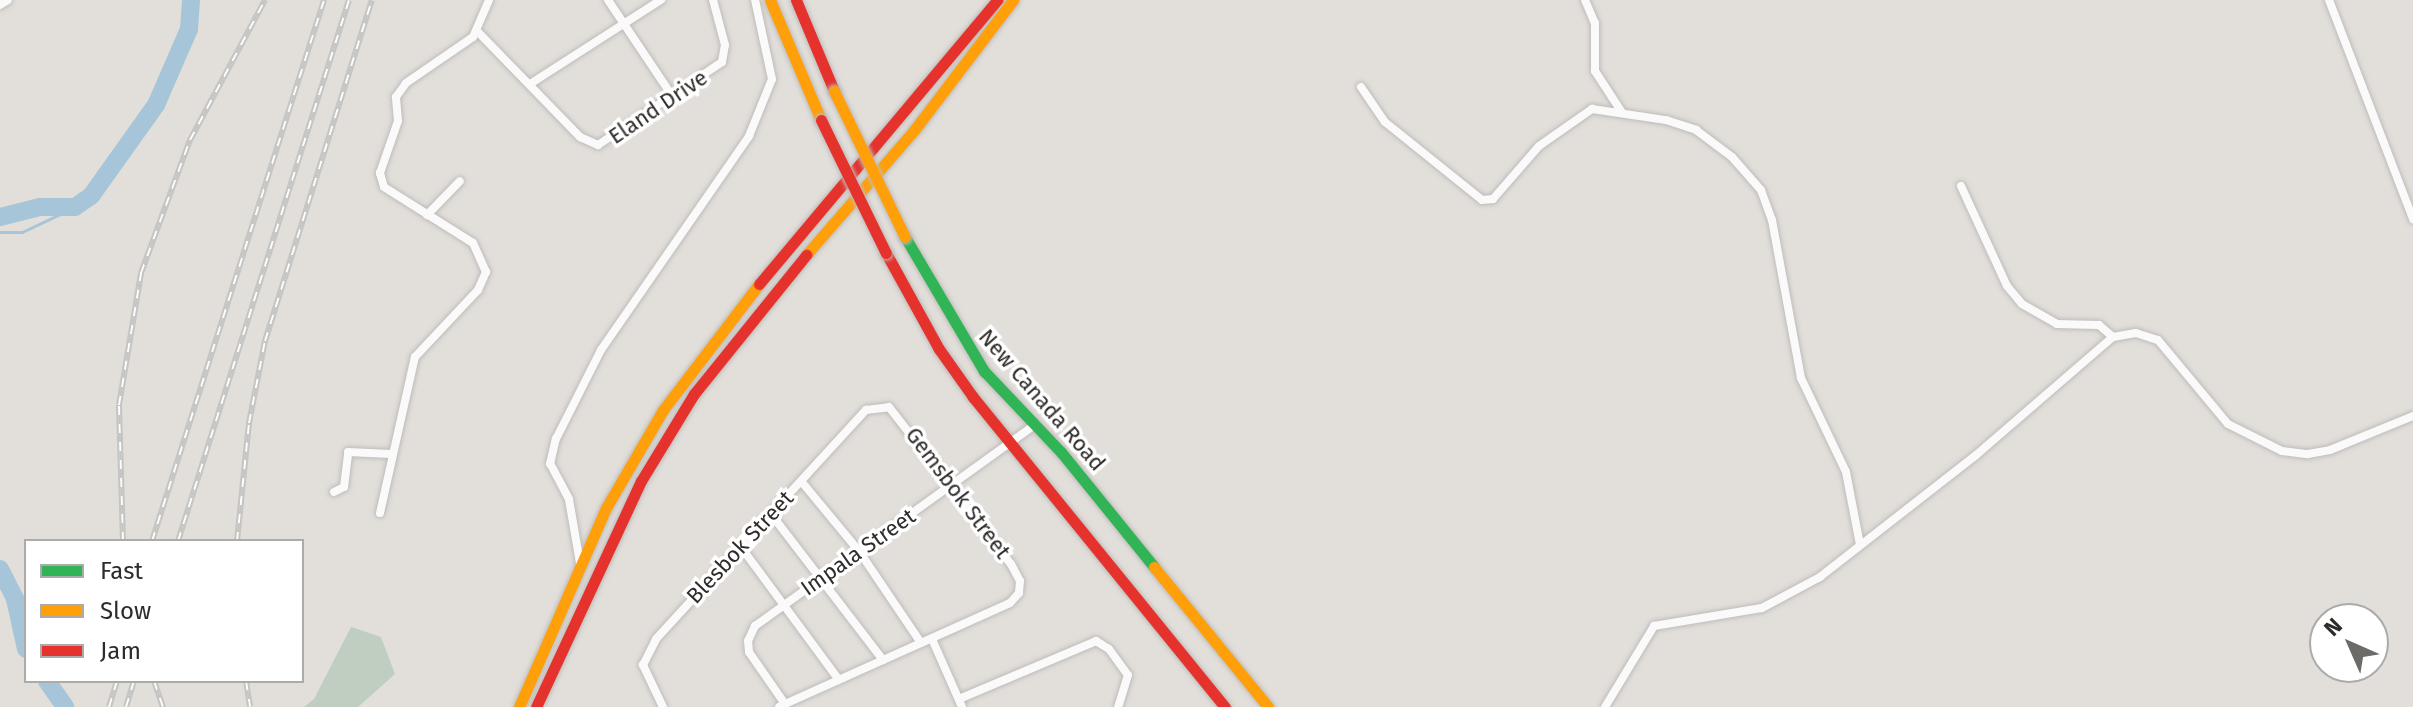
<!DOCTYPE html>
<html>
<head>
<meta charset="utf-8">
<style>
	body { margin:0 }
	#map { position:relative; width:2413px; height:707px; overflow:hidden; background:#e2dfdb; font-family:"Fira Sans",sans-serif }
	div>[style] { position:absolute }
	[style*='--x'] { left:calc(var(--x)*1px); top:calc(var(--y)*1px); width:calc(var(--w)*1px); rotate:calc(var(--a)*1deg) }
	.green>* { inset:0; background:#c0cdc1 }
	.stream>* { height:3px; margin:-1.5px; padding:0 1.5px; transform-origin:1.5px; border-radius:1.5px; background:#a6c5d8 }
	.river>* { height:18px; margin:-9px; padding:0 9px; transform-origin:9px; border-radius:9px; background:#a6c5d8 }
	.roads { filter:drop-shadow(0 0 2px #bfbcb9) drop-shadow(0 0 2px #bfbcb9) }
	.street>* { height:8px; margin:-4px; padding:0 4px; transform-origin:4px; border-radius:4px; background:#fbfafa }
	.fast>* { height:11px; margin:-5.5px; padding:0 5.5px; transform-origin:5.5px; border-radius:5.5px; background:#30b455 }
	.slow>* { height:11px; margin:-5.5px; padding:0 5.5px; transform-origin:5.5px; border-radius:5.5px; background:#ff9f0a }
	.jam>* { height:11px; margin:-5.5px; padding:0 5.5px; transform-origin:5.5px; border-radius:5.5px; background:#e5322d }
	.rail>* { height:6px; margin-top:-3px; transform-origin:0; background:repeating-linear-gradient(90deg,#fff 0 9px,#c5c5c3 0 18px); box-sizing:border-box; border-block:2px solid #c5c5c3 }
	.bridges { filter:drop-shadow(0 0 2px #bfbcb9) drop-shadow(0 0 2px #bfbcb9) }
	.slow-bridge>* { height:11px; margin:-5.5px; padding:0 5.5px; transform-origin:5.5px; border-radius:5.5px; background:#ff9f0a }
	.jam-bridge>* { height:11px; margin:-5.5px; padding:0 5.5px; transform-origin:5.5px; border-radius:5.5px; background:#e5322d }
	span { translate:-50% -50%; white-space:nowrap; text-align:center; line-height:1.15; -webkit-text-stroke:7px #fff; paint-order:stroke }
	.street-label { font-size:22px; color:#2e2c2a }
	.legend { position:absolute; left:24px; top:539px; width:280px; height:144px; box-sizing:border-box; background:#fff; border:2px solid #ababaa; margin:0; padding:10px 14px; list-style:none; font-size:24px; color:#2e2c2a }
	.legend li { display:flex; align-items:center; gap:16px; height:40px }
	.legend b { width:40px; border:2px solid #ababaa }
	.north { position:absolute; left:2309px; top:603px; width:80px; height:80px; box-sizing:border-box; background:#fff; border:2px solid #ababaa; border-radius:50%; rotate:315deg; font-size:22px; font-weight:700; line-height:32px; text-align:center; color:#2e2c2a }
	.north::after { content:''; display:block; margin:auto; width:28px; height:36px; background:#6d6b68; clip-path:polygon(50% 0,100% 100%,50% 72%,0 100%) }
</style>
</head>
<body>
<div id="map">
	<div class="green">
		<i style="clip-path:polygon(351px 627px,381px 637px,395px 674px,358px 707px,304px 707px,314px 699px)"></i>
	</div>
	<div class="stream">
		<i style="--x:185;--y:0;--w:19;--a:72"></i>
		<i style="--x:0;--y:232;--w:22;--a:0"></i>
		<i style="--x:22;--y:232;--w:59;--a:-25.3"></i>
	</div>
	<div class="river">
		<i style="--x:0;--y:217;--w:41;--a:-14"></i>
		<i style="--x:40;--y:207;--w:35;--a:0"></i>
		<i style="--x:75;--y:207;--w:19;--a:-35"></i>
		<i style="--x:91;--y:196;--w:112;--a:-54.5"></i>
		<i style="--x:156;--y:105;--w:83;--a:-66.5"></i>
		<i style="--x:189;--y:29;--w:29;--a:-86"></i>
		<i style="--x:0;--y:569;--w:34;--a:63"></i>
		<i style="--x:15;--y:599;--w:51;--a:77.6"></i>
		<i style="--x:47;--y:681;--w:32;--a:55"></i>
	</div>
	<div class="roads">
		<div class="street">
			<i style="--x:608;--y:0;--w:117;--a:56.2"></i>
			<i style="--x:1585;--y:0;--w:25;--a:67"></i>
			<i style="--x:1595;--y:23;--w:48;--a:90"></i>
			<i style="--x:1595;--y:71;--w:48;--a:57"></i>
			<i style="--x:2329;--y:0;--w:235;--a:69"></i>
			<i style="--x:0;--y:5;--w:9;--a:-32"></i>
			<i style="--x:477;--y:31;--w:148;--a:45.8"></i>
			<i style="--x:580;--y:137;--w:20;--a:24"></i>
			<i style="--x:598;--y:145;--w:149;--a:-33.8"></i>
			<i style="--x:722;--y:62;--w:17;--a:-80"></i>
			<i style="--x:725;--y:45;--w:47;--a:-104.9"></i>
			<i style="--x:530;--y:84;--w:156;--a:-32.7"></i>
			<i style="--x:1361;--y:87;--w:42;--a:55.6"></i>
			<i style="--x:1385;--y:122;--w:124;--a:38.8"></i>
			<i style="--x:1482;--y:200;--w:11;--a:-5"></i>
			<i style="--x:1493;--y:199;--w:70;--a:-49"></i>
			<i style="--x:1539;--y:146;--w:65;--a:-34.9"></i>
			<i style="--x:1592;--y:109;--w:75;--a:8.5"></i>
			<i style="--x:1666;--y:120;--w:32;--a:18"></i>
			<i style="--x:1696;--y:130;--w:45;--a:36.9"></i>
			<i style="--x:1732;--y:157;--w:44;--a:48.7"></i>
			<i style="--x:1761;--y:190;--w:32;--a:70"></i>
			<i style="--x:1772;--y:220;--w:161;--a:79.6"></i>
			<i style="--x:1801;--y:378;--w:104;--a:64.4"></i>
			<i style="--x:1846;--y:472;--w:74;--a:79.1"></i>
			<i style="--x:1961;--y:186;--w:110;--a:65.3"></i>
			<i style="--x:2007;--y:286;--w:23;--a:50"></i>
			<i style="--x:2022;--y:304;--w:40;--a:29.7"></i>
			<i style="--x:2057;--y:324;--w:42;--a:1.4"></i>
			<i style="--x:2099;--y:325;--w:18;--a:41"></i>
			<i style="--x:427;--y:215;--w:47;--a:-45.9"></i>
			<i style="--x:801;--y:481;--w:91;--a:50.4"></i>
			<i style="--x:859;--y:551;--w:111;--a:56"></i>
			<i style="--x:334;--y:492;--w:11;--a:-27"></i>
			<i style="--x:344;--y:487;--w:35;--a:-83"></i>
			<i style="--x:348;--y:452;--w:43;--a:2.7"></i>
			<i style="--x:380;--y:513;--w:160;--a:-77.4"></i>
			<i style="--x:415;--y:357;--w:92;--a:-46.8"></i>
			<i style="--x:478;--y:290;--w:20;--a:-66"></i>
			<i style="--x:486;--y:272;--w:32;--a:-114"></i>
			<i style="--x:473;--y:243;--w:105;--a:-147.8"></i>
			<i style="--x:384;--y:187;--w:15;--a:-106"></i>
			<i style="--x:380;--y:173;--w:55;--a:-70.9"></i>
			<i style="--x:398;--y:121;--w:24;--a:-95"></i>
			<i style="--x:396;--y:97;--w:17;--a:-54"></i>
			<i style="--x:406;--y:83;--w:81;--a:-34.5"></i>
			<i style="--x:473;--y:37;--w:40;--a:-66.6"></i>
			<i style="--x:771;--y:514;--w:184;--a:52.5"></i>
			<i style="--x:741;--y:547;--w:165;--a:53.6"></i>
			<i style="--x:580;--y:563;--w:65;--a:-99.8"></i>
			<i style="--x:569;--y:499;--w:40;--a:-118"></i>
			<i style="--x:550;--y:464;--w:26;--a:-77"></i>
			<i style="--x:556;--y:439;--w:100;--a:-63.2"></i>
			<i style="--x:601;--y:350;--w:260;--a:-55.3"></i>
			<i style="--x:749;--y:136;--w:61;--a:-68"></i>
			<i style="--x:772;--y:79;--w:81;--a:-102.1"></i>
			<i style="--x:932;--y:639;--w:74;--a:66.2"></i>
			<i style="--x:959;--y:699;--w:149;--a:-22.9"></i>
			<i style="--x:1096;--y:641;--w:15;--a:32"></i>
			<i style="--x:1109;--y:649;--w:32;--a:54"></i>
			<i style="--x:1128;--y:675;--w:34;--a:107"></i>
			<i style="--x:785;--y:704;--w:63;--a:-124.7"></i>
			<i style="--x:749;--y:652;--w:11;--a:-95"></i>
			<i style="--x:748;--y:641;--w:17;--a:-65"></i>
			<i style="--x:755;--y:626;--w:346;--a:-35.7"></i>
			<i style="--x:663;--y:707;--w:47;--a:-115.5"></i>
			<i style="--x:643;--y:665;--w:29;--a:-63"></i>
			<i style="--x:656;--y:639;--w:311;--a:-47.5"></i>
			<i style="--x:866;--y:410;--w:23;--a:-7"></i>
			<i style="--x:889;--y:407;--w:199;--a:52.2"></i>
			<i style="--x:1011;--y:564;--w:19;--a:62"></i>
			<i style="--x:1020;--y:581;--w:12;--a:95"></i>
			<i style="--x:1019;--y:593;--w:13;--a:132"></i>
			<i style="--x:1010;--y:603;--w:253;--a:155.8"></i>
			<i style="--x:1605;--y:707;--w:95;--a:-58.8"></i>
			<i style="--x:1654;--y:626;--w:109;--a:-9.5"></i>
			<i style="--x:1762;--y:608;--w:66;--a:-28.1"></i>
			<i style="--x:1820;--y:577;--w:197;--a:-38"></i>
			<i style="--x:1975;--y:456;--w:182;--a:-40.8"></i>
			<i style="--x:2113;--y:337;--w:23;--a:-10"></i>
			<i style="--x:2136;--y:333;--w:23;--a:18"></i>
			<i style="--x:2158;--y:340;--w:109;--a:50.2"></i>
			<i style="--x:2228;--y:424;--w:60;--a:26.6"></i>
			<i style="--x:2282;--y:451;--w:26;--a:7"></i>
			<i style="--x:2308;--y:454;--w:22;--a:-10"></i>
			<i style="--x:2330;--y:450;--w:90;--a:-22.3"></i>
		</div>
		<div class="fast">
			<i style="--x:905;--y:237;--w:156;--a:59.5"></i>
			<i style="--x:984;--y:371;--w:112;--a:46.5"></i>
			<i style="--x:1061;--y:452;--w:148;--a:51"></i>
		</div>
		<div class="slow">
			<i style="--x:770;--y:0;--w:130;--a:67"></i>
			<i style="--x:806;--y:255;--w:167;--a:-49.1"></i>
			<i style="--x:915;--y:129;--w:162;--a:-52.8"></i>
			<i style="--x:1154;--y:567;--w:181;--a:50.8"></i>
			<i style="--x:519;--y:707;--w:217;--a:-66.4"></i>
			<i style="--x:606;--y:508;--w:113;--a:-59.8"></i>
			<i style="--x:663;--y:410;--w:158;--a:-52.7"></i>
		</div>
		<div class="jam">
			<i style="--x:796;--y:0;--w:99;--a:67.3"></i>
			<i style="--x:886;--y:253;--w:110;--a:61.1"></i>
			<i style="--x:939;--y:349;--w:59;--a:54.7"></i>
			<i style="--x:973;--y:397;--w:400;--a:50.9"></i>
			<i style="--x:759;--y:284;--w:371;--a:-50"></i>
			<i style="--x:536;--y:707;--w:249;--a:-65.1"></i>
			<i style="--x:641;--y:481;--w:102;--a:-58.7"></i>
			<i style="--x:694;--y:394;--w:179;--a:-51.1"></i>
		</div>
	</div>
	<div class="rail">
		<i style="--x:123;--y:541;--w:136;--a:-91.7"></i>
		<i style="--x:119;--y:405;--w:134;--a:-80.5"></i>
		<i style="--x:141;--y:273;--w:142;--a:-69.8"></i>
		<i style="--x:190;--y:140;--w:159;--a:-61.8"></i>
		<i style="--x:152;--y:541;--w:568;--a:-72.36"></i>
		<i style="--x:178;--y:541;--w:567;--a:-72.46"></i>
		<i style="--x:237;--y:541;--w:119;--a:-84.2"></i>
		<i style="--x:249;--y:423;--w:84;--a:-79"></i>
		<i style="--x:265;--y:341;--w:357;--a:-72.6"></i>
		<i style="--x:154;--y:681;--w:28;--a:71"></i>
		<i style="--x:246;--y:681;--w:26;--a:81"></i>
		<i style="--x:109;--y:707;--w:27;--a:-73"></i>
		<i style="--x:126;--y:707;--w:27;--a:-73"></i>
	</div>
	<div class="bridges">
		<div class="slow-bridge">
			<i style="--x:834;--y:91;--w:162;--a:64.1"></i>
		</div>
		<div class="jam-bridge">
			<i style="--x:821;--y:120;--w:148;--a:64"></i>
		</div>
	</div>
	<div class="street-label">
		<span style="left:658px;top:107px;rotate:-34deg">Eland Drive</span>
		<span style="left:1042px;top:400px;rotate:49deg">New Canada Road</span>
		<span style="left:958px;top:493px;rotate:53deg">Gemsbok Street</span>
		<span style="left:740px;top:547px;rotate:-47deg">Blesbok Street</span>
		<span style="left:858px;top:552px;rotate:-35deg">Impala Street</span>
	</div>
	<ul class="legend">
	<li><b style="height:10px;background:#30b455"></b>Fast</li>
	<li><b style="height:10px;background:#ff9f0a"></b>Slow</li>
	<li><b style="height:10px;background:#e5322d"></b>Jam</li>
	</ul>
	<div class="north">N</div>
</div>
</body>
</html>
